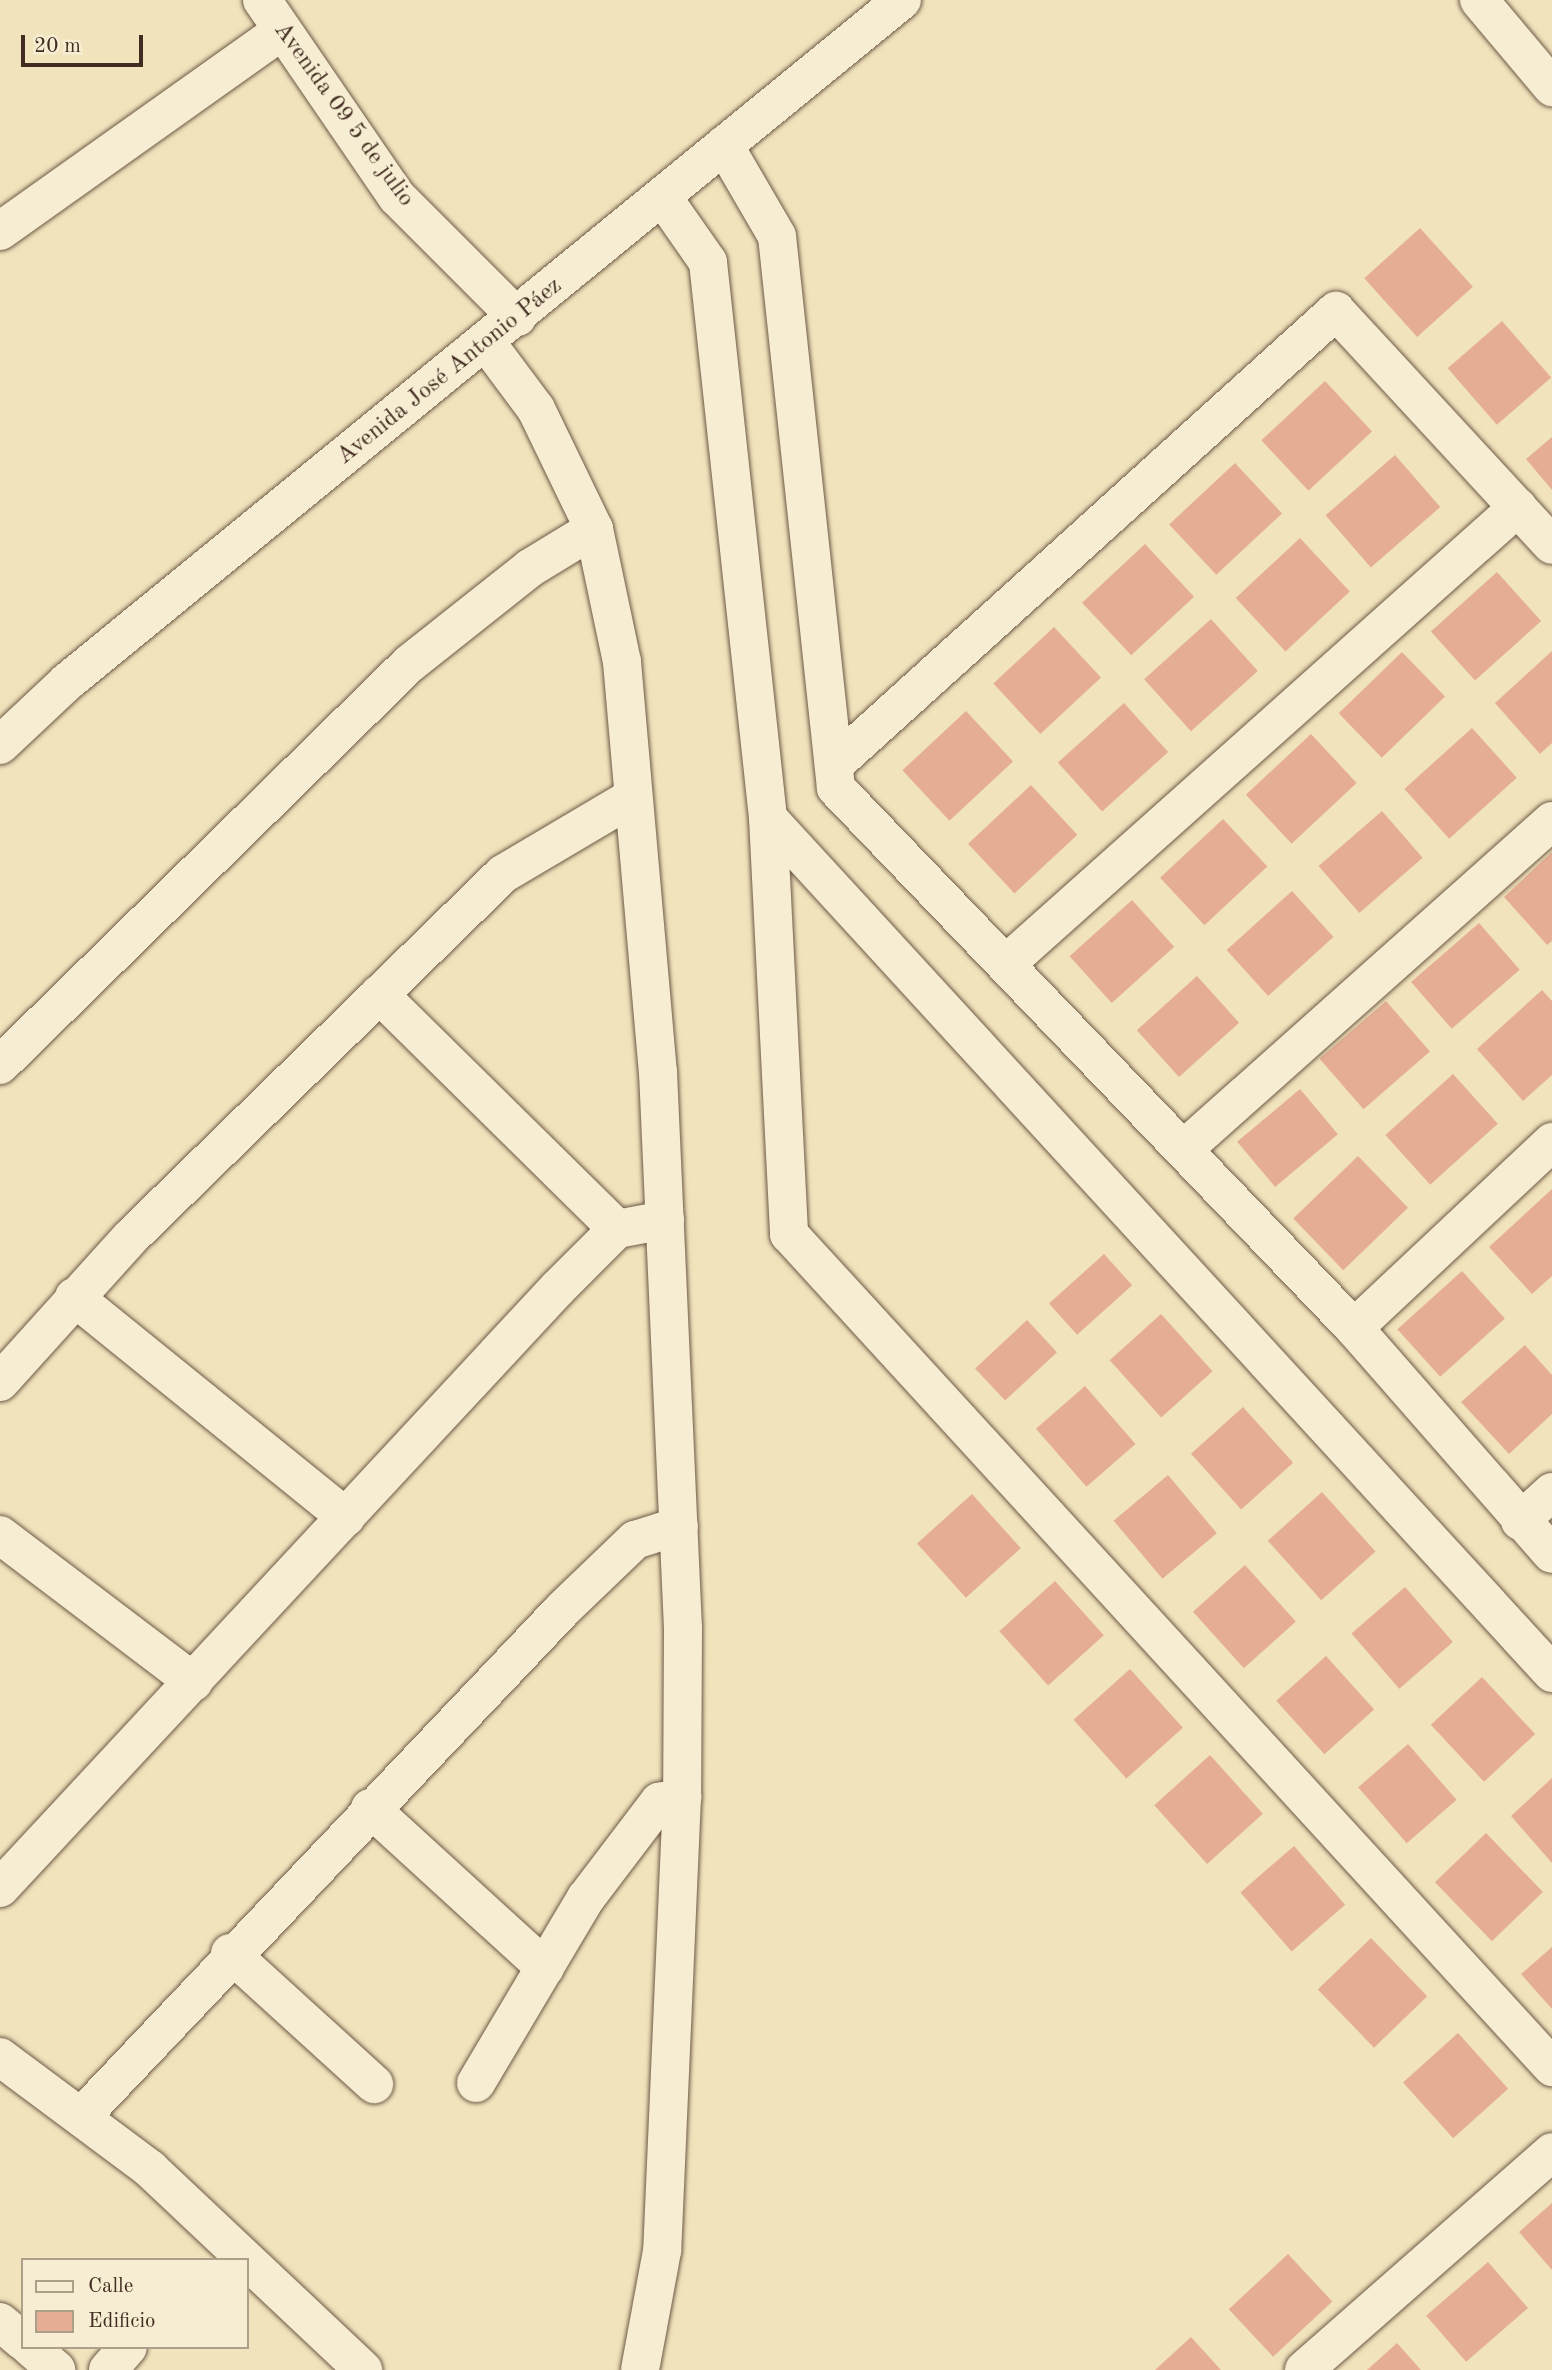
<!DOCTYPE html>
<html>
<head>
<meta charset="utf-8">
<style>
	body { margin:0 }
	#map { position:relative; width:1552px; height:2370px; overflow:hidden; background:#f1e4bc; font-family:"Old Standard TT",serif }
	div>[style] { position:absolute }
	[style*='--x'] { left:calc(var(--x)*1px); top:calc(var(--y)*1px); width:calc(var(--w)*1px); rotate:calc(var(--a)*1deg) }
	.building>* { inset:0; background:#e5ae94; transform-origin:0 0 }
	.roads { filter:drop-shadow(0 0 2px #6e5947) drop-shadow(0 0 2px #6e5947) }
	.minor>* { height:38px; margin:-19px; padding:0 19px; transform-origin:19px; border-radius:19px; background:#f6edd3 }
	span { translate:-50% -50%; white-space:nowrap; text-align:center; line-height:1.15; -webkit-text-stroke:6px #f6edd3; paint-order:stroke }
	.street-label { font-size:24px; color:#422b20 }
	.legend { position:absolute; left:21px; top:2258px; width:228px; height:91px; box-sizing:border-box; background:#f6edd3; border:2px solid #ae9f8b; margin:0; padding:9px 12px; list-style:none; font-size:21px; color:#422b20 }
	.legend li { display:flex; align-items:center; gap:14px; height:35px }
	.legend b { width:35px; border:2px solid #ae9f8b }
	.scale { position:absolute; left:21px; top:35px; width:122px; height:32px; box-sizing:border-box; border:4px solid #422b20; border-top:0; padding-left:9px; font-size:21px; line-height:24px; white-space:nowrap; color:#422b20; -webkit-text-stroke:5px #f6edd3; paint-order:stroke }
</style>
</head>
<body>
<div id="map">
	<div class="building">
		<i style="left:1420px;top:228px;width:79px;height:75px;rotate:48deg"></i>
		<i style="left:1502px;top:321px;width:75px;height:72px;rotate:49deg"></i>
		<i style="left:1325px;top:381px;width:69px;height:87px;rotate:47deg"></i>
		<i style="clip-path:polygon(1552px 437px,1552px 490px,1526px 459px)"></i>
		<i style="left:1395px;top:455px;width:69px;height:92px;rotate:49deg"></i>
		<i style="left:1235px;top:463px;width:69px;height:90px;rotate:47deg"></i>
		<i style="left:1300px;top:538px;width:73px;height:88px;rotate:47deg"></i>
		<i style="left:1145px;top:544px;width:72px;height:86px;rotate:47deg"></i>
		<i style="left:1497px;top:572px;width:66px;height:89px;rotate:48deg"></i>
		<i style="left:1211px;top:619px;width:70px;height:90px;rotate:48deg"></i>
		<i style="left:1054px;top:627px;width:69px;height:83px;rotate:47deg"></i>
		<i style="clip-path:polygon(1552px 651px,1552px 743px,1540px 754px,1495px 703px)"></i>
		<i style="left:1402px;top:652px;width:62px;height:88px;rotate:46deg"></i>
		<i style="left:1124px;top:703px;width:66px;height:89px;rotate:48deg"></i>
		<i style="left:966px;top:711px;width:69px;height:87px;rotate:47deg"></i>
		<i style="left:1472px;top:728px;width:67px;height:91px;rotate:48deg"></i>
		<i style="left:1311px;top:734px;width:67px;height:89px;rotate:47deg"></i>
		<i style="left:1031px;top:785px;width:68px;height:86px;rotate:47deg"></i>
		<i style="left:1382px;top:811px;width:62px;height:84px;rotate:49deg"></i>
		<i style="left:1223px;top:819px;width:65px;height:86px;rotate:47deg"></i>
		<i style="clip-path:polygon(1552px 852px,1552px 941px,1547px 945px,1504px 897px)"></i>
		<i style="left:1292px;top:891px;width:62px;height:88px;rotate:48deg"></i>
		<i style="left:1132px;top:900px;width:63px;height:84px;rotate:48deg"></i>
		<i style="left:1479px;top:923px;width:62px;height:90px;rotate:49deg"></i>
		<i style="left:1197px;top:976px;width:63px;height:81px;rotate:48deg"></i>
		<i style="clip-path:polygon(1542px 990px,1552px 1001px,1552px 1075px,1523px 1101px,1477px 1049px)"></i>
		<i style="left:1386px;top:1001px;width:67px;height:88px;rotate:49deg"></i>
		<i style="left:1453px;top:1074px;width:67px;height:91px;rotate:48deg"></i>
		<i style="left:1300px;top:1089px;width:59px;height:82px;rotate:50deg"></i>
		<i style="left:1358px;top:1156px;width:72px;height:90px;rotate:46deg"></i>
		<i style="clip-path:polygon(1552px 1189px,1552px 1276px,1532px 1294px,1489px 1247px)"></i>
		<i style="left:1104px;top:1254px;width:42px;height:74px;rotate:48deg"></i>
		<i style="left:1462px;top:1271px;width:64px;height:87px;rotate:48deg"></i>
		<i style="left:1161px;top:1314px;width:77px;height:69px;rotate:48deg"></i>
		<i style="left:1027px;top:1320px;width:44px;height:71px;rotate:47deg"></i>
		<i style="clip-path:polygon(1525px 1345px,1552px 1375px,1552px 1414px,1509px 1454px,1461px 1402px)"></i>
		<i style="left:1085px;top:1386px;width:77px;height:65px;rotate:49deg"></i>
		<i style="left:1243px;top:1407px;width:75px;height:70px;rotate:48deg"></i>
		<i style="left:1168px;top:1475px;width:76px;height:71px;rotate:50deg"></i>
		<i style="left:1322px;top:1492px;width:80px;height:73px;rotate:48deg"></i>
		<i style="left:972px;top:1494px;width:73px;height:74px;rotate:48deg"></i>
		<i style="left:1245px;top:1565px;width:76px;height:70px;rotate:48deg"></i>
		<i style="left:1055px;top:1581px;width:73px;height:75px;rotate:48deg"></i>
		<i style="left:1405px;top:1587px;width:73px;height:71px;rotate:49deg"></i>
		<i style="left:1326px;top:1656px;width:72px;height:67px;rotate:48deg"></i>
		<i style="left:1130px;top:1669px;width:79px;height:76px;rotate:48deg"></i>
		<i style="left:1482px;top:1677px;width:78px;height:70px;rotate:47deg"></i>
		<i style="left:1408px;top:1744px;width:74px;height:66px;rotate:49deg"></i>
		<i style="left:1210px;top:1755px;width:79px;height:75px;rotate:48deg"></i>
		<i style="clip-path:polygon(1552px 1778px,1552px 1863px,1511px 1816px)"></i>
		<i style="left:1486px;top:1833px;width:82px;height:71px;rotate:46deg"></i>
		<i style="left:1294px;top:1846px;width:78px;height:71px;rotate:49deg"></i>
		<i style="left:1371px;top:1938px;width:81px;height:74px;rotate:46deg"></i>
		<i style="clip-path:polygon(1552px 1947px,1552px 2009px,1521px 1974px)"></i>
		<i style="left:1458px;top:2033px;width:75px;height:74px;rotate:48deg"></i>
		<i style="clip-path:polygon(1552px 2203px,1552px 2270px,1519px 2232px)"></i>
		<i style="left:1288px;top:2254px;width:65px;height:81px;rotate:47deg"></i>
		<i style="left:1488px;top:2262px;width:61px;height:82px;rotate:49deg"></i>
		<i style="clip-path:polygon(1191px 2337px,1221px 2370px,1155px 2370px)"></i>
		<i style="clip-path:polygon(1397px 2343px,1421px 2370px,1367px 2370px)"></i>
	</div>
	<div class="roads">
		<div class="minor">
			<i style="--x:262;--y:0;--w:239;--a:55.6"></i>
			<i style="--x:397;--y:197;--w:170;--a:45"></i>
			<i style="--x:1479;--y:0;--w:114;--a:50"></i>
			<i style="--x:724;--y:145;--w:105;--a:59.8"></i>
			<i style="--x:777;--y:236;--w:555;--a:83.9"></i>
			<i style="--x:836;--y:788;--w:748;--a:46.19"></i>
			<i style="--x:1354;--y:1328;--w:300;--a:48.8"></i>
			<i style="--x:664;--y:199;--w:77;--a:55.1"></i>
			<i style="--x:708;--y:262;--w:559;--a:83.84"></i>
			<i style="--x:768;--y:818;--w:1160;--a:47.48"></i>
			<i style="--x:0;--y:231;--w:345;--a:-35.4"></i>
			<i style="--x:486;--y:342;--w:84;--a:53.3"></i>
			<i style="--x:536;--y:409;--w:133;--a:64.2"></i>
			<i style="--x:594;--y:529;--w:136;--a:78.1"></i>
			<i style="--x:622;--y:662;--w:412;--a:85"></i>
			<i style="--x:658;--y:1072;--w:557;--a:87.43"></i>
			<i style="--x:683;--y:1628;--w:169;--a:90.3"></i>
			<i style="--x:682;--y:1797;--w:454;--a:92.5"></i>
			<i style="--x:662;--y:2251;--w:121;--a:100.5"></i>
			<i style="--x:0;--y:745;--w:92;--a:-43.2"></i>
			<i style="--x:67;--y:682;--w:1078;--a:-39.24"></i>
			<i style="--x:834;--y:765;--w:677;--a:-42.13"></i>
			<i style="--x:1336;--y:311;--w:318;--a:47.3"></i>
			<i style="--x:768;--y:818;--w:417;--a:87.1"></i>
			<i style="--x:789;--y:1234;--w:1130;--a:47.51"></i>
			<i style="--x:1006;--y:964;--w:686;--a:-41.75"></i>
			<i style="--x:379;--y:994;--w:334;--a:44.6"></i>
			<i style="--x:0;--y:1065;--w:573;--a:-44.43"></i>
			<i style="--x:409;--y:664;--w:154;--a:-38.4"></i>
			<i style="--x:530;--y:568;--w:75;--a:-31.4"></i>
			<i style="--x:1184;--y:1149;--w:493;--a:-41.7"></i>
			<i style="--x:74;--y:1297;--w:350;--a:39"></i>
			<i style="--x:1354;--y:1328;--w:272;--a:-43.2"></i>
			<i style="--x:0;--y:1382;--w:195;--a:-47.9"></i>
			<i style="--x:131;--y:1237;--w:520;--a:-44.3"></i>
			<i style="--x:503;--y:874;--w:151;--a:-30.6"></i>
			<i style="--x:1520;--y:1521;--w:43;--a:-42.2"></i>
			<i style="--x:0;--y:1535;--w:243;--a:37.2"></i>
			<i style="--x:370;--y:1808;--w:237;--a:42.4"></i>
			<i style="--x:0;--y:1888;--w:819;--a:-47.08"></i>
			<i style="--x:558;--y:1288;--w:83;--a:-45"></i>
			<i style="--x:617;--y:1229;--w:49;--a:-10.6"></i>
			<i style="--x:230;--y:1953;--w:195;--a:42.3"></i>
			<i style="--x:0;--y:2057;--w:187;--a:36.7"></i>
			<i style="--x:150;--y:2169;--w:293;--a:43.3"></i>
			<i style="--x:476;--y:2083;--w:215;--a:-59.3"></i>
			<i style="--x:586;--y:1898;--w:121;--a:-52.8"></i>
			<i style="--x:659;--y:1802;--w:24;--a:-12"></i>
			<i style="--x:81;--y:2117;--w:700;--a:-46.5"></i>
			<i style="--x:563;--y:1609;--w:100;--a:-43.8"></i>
			<i style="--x:635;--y:1540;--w:46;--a:-17.7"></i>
			<i style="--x:0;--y:2322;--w:30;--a:40"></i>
			<i style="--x:30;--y:2347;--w:35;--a:41"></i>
			<i style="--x:108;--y:2370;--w:30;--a:-49"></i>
			<i style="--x:1304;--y:2370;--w:330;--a:-41.3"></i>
		</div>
	</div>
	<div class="street-label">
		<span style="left:343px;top:115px;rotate:54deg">Avenida 09 5 de julio</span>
		<span style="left:450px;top:372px;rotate:-39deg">Avenida José Antonio Páez</span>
	</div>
	<ul class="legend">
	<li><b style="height:9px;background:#f6edd3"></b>Calle</li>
	<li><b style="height:19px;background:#e5ae94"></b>Edificio</li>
	</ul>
	<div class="scale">20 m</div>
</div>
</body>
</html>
